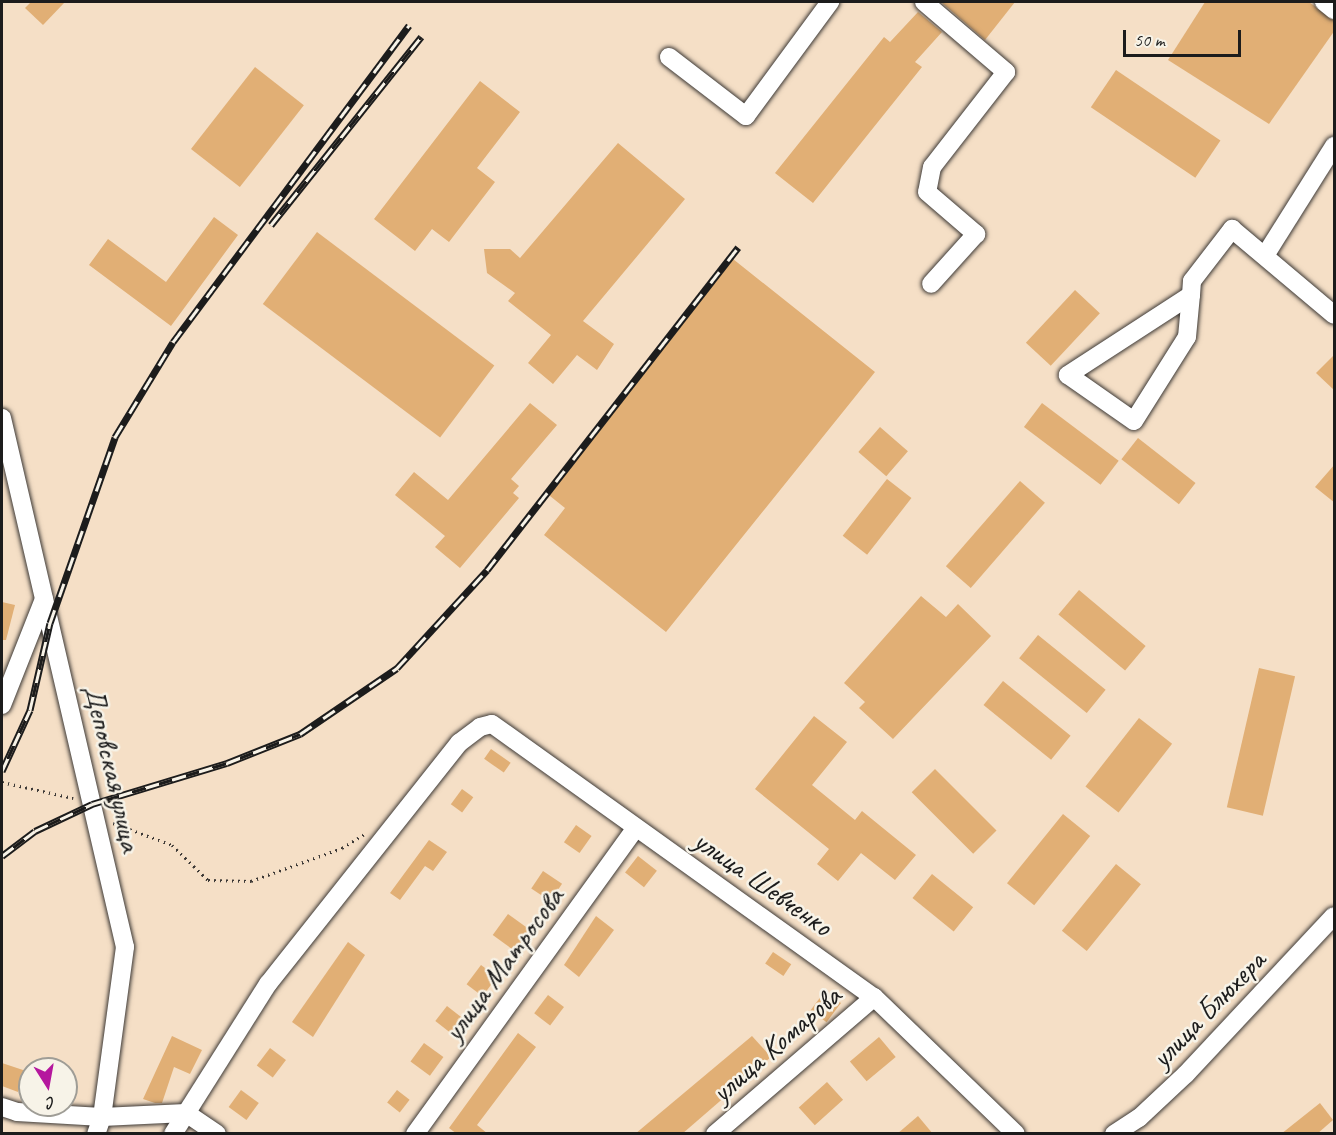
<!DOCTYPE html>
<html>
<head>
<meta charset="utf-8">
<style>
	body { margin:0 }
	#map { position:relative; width:1336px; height:1135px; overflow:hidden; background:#f5dfc6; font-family:Caveat,sans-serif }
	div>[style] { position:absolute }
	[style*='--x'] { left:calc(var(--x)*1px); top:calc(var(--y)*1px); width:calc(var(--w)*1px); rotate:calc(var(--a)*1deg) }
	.building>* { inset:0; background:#e1af75; transform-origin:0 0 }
	.path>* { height:3px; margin-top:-1.5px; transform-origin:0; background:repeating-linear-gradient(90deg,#3d3936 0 1.5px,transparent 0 6px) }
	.roads { filter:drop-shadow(0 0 2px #3d3936) drop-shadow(0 0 2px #3d3936) }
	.minor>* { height:18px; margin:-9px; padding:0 9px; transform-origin:9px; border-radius:9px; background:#fff }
	.rail>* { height:7px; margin-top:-3.5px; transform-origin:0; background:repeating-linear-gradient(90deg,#f7f3e8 0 14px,#1c1c1c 0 28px); box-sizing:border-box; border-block:2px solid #1c1c1c }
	span { translate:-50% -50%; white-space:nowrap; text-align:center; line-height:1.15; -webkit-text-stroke:5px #f7f3e8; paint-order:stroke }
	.street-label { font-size:30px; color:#1c1c1c }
	.frame { position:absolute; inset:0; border:3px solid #1c1c1c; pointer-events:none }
	.north { position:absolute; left:18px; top:1057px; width:60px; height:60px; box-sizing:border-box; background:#f7f3e8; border:2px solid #9f9d96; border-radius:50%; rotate:169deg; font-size:16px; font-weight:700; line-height:24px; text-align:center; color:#1c1c1c }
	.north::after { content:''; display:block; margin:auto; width:21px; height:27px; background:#b5179e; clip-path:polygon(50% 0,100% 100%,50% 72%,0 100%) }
	.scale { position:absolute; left:1123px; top:30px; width:118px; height:27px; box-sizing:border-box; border:3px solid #1c1c1c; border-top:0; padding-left:8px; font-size:18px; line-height:21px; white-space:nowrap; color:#1c1c1c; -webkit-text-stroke:4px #f7f3e8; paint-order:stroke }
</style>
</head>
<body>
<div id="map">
	<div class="building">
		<i style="clip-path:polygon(31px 2px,65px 2px,43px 25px,25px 8px)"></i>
		<i style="clip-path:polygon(941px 2px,1015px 2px,985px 40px)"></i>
		<i style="clip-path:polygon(1205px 2px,1309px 2px,1335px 21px,1335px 30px,1269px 124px,1168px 60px)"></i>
		<i style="clip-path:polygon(918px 12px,942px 32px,915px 62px,922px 67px,813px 203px,775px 173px,884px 37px,890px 42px)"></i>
		<i style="left:255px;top:67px;width:62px;height:104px;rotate:38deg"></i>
		<i style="left:1116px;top:70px;width:126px;height:45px;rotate:34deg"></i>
		<i style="clip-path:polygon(480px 81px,520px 112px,477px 168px,495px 182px,449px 242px,432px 229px,415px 251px,374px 219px)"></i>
		<i style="clip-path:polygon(618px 143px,685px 199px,583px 321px,614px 344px,597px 370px,577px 355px,553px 384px,528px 363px,551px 335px,508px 301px,515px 293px,487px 273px,484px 249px,510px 249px,520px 258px)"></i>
		<i style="clip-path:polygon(214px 217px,238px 235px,171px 326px,89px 265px,108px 239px,166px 282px)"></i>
		<i style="left:317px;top:232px;width:222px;height:90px;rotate:37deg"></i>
		<i style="clip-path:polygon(733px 259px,875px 372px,666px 632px,544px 535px,565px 508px,545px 492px)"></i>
		<i style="left:1075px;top:290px;width:34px;height:72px;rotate:43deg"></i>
		<i style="clip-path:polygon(1335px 354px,1335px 391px,1316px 373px)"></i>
		<i style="clip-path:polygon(530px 403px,557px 425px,511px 479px,519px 486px,513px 493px,519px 498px,460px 568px,435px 547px,445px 536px,395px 495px,414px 472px,448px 500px)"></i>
		<i style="left:1042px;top:403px;width:96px;height:30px;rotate:37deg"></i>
		<i style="left:880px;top:427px;width:37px;height:33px;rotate:41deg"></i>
		<i style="left:1138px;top:438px;width:73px;height:27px;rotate:38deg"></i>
		<i style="clip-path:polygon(1335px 464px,1335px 503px,1315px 487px)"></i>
		<i style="left:887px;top:479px;width:31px;height:72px;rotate:38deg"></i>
		<i style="left:1020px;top:481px;width:33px;height:113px;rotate:41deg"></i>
		<i style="left:1079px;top:590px;width:87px;height:32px;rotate:40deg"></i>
		<i style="clip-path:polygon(921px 596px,946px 617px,958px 604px,991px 636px,893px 739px,859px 708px,865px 702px,844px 683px)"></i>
		<i style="clip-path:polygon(2px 602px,15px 605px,6px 640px,2px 640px)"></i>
		<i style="left:1038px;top:635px;width:87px;height:30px;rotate:39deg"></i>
		<i style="left:1259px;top:668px;width:37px;height:143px;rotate:13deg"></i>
		<i style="left:1003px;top:681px;width:87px;height:31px;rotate:39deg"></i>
		<i style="clip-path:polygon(814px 716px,847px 742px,812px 785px,855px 820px,862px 811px,916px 855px,895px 880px,861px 853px,838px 881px,817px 864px,829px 849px,755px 789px)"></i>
		<i style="left:1139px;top:718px;width:42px;height:87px;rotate:38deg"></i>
		<i style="left:491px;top:749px;width:24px;height:12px;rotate:35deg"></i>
		<i style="left:935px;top:769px;width:87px;height:33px;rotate:45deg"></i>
		<i style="left:462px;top:789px;width:14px;height:19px;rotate:36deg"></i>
		<i style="left:1063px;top:814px;width:35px;height:89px;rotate:39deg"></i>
		<i style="left:576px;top:825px;width:19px;height:21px;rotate:35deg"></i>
		<i style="clip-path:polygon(429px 840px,447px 852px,433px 871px,425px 866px,400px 900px,390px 893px)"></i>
		<i style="left:638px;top:856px;width:24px;height:21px;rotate:38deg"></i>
		<i style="left:1116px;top:864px;width:32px;height:86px;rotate:39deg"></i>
		<i style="left:543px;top:871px;width:23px;height:21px;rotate:34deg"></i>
		<i style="left:932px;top:874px;width:53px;height:31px;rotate:39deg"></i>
		<i style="left:508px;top:914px;width:27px;height:26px;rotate:36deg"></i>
		<i style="clip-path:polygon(596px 916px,614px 930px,579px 977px,564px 965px)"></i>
		<i style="clip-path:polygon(348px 942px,365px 955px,313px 1037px,292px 1022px)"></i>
		<i style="left:773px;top:952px;width:22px;height:14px;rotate:34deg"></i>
		<i style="left:481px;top:965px;width:20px;height:24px;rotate:37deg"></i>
		<i style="left:825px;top:991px;width:20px;height:24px;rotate:37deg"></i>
		<i style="left:548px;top:995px;width:20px;height:23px;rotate:37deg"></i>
		<i style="left:447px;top:1006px;width:24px;height:19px;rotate:38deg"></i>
		<i style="clip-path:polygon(518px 1033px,536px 1047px,477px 1125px,488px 1134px,457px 1134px,449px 1128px)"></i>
		<i style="clip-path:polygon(172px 1036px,202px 1050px,190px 1074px,174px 1067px,162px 1103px,155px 1103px,143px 1099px)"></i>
		<i style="clip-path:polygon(752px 1036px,771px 1057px,682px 1134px,635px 1134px)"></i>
		<i style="left:879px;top:1037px;width:26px;height:38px;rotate:50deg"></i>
		<i style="left:424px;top:1043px;width:24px;height:23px;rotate:36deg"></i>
		<i style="left:270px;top:1048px;width:20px;height:22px;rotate:37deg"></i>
		<i style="clip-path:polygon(2px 1063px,26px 1071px,18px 1092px,2px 1086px)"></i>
		<i style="left:827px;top:1082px;width:24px;height:38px;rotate:48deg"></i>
		<i style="left:241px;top:1090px;width:22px;height:21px;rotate:36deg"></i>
		<i style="left:397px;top:1090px;width:16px;height:16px;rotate:38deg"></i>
		<i style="clip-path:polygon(1320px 1103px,1333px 1120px,1317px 1134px,1281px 1134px)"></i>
		<i style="clip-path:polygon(918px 1116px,933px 1134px,897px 1134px)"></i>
	</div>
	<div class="path">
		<i style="--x:2;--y:782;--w:73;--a:12.7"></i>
		<i style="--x:113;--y:823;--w:63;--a:20.4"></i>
		<i style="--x:172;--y:845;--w:50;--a:44.2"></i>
		<i style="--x:208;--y:880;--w:43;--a:1.3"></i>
		<i style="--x:251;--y:881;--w:97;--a:-19.9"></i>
		<i style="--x:342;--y:848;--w:28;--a:-32"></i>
	</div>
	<div class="roads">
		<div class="minor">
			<i style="--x:924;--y:2;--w:108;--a:40.5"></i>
			<i style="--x:1006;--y:72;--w:120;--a:127.9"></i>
			<i style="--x:932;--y:167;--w:25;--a:101"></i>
			<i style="--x:927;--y:192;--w:65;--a:40.6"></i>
			<i style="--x:976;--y:234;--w:67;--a:132"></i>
			<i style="--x:1324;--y:2;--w:13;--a:39"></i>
			<i style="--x:669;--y:57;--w:97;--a:37.5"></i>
			<i style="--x:746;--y:116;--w:142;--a:-53.6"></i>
			<i style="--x:1266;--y:254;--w:128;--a:-57.8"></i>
			<i style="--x:1191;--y:295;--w:147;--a:147"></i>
			<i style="--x:1068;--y:375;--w:80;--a:34.9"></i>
			<i style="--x:1134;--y:421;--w:99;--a:-57.8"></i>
			<i style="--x:1187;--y:337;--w:42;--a:-84.6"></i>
			<i style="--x:1191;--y:295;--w:14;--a:-86"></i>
			<i style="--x:1192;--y:281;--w:66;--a:-52.4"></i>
			<i style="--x:1232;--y:229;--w:133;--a:40.1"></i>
			<i style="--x:2;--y:418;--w:543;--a:76.91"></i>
			<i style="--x:125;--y:947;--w:172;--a:97.7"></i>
			<i style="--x:102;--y:1117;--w:18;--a:109"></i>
			<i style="--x:2;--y:705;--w:114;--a:-68.4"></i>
			<i style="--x:2;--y:1107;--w:16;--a:18"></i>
			<i style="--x:17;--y:1112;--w:85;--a:3.4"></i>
			<i style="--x:102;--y:1117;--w:84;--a:-2.7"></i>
			<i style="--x:186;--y:1113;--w:37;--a:34"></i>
			<i style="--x:173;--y:1134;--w:178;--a:-57.7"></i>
			<i style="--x:268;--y:984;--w:308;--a:-51.6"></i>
			<i style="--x:459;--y:743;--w:26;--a:-37"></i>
			<i style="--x:480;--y:727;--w:12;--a:-14"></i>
			<i style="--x:492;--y:724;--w:470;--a:35.6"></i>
			<i style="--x:874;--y:997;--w:197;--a:44"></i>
			<i style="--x:415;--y:1134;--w:377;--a:-54.2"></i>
			<i style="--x:715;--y:1134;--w:210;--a:-40.7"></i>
			<i style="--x:1114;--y:1134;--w:30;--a:-33"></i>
			<i style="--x:1139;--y:1118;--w:64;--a:-43.1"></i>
			<i style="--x:1186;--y:1074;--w:216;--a:-46.9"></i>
		</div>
	</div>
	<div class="rail">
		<i style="--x:271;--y:225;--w:241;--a:-51.4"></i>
		<i style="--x:2;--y:771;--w:67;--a:-65.3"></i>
		<i style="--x:30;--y:710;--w:89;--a:-77.1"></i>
		<i style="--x:50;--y:623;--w:197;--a:-70.7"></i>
		<i style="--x:115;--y:437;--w:111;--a:-58.6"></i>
		<i style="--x:173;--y:342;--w:395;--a:-53.3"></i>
		<i style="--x:2;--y:856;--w:41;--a:-37.1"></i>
		<i style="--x:35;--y:831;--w:63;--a:-25.3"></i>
		<i style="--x:92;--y:804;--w:141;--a:-16.9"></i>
		<i style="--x:227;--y:763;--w:79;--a:-21.7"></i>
		<i style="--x:300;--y:734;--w:117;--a:-34.2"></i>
		<i style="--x:397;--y:668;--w:133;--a:-47.4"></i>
		<i style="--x:487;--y:570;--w:409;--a:-52.1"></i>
	</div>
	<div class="street-label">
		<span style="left:113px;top:768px;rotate:77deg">Деповская улица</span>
		<span style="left:763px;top:883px;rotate:35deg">улица Шевченко</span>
		<span style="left:503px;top:964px;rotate:-54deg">улица Матросова</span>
		<span style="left:1208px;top:1009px;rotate:-46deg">улица Блюхера</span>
		<span style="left:776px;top:1044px;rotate:-41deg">улица Комарова</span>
	</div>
	<div class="frame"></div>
	<div class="north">С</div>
	<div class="scale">50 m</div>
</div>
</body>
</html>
